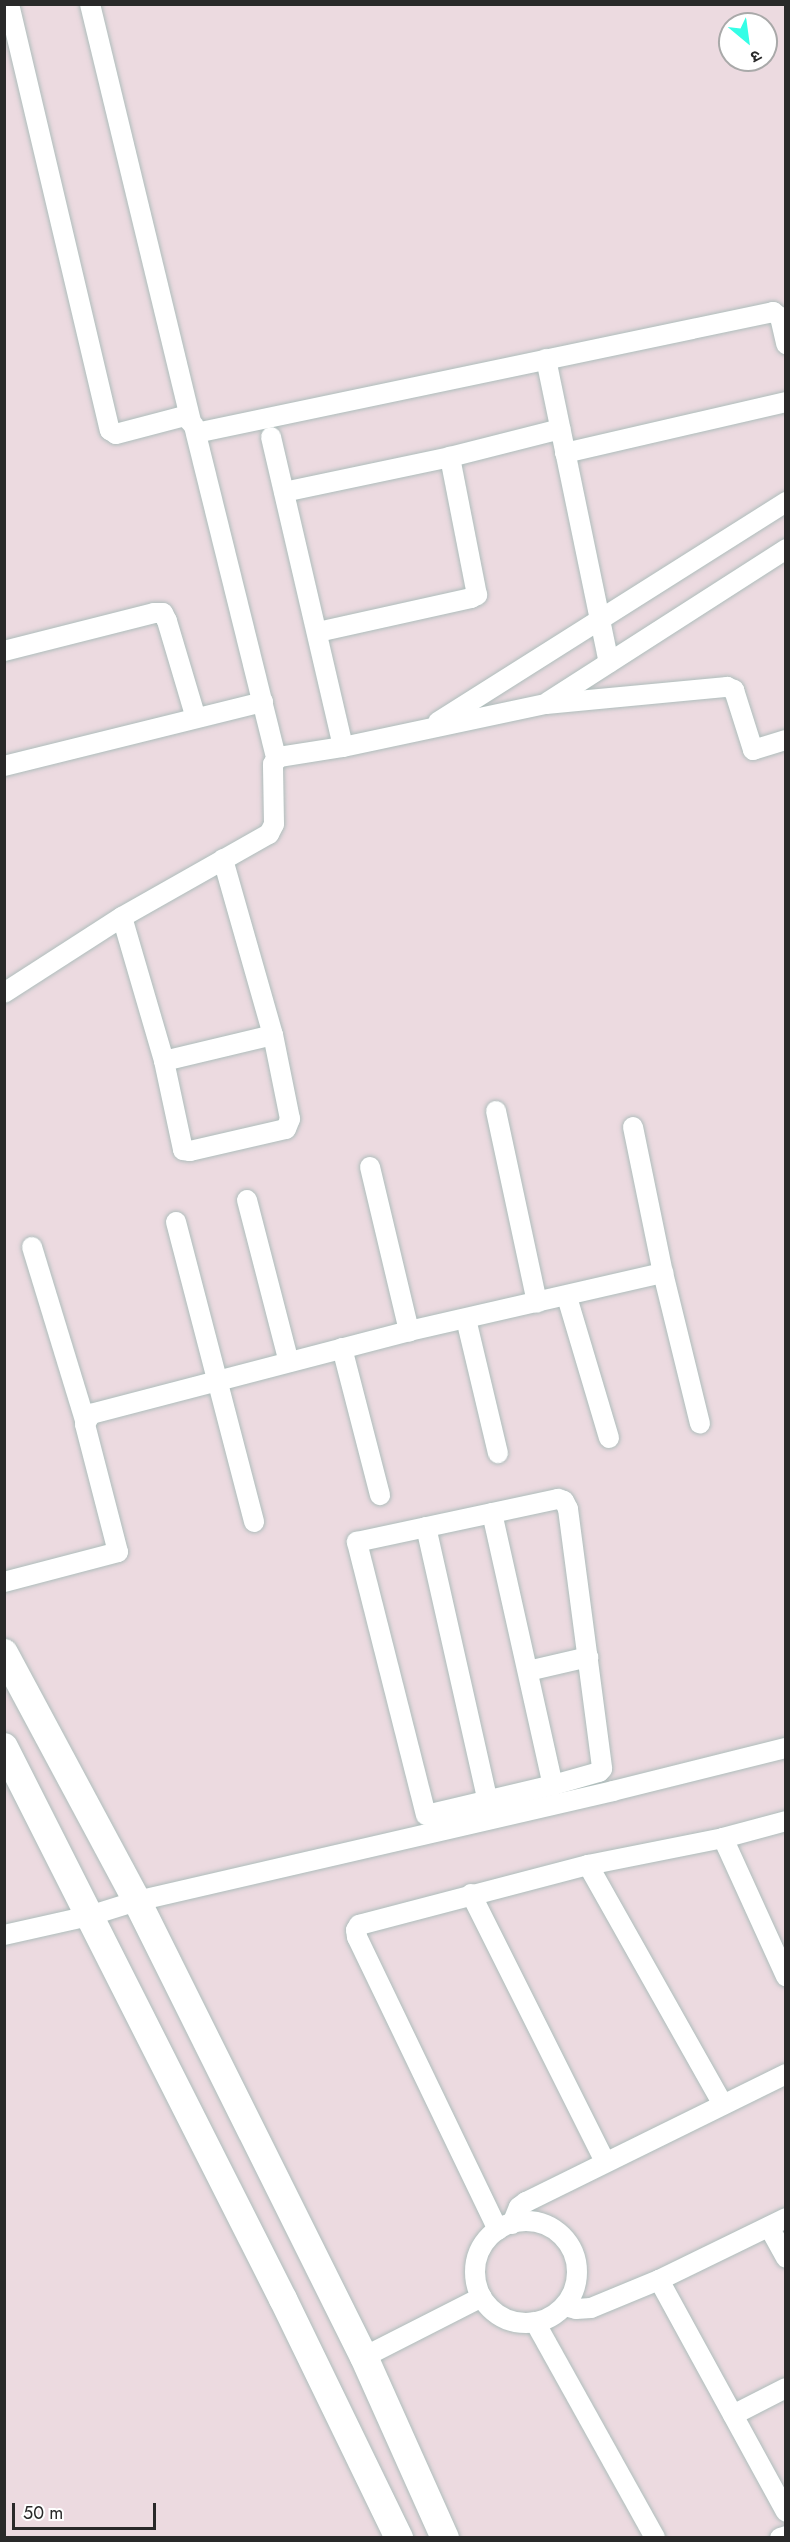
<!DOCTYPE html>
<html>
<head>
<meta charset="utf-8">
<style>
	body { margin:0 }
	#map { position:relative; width:790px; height:2542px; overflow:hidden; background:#ecdae0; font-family:Jost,"Noto Sans Devanagari",sans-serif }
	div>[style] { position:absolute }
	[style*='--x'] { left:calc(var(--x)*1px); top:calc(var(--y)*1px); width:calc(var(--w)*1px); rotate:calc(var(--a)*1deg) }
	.roads { filter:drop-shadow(0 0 2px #aebdbb) drop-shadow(0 0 2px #aebdbb) }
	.street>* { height:20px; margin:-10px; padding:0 10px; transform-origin:10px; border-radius:10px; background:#fff }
	.street>.ring { margin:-10px; padding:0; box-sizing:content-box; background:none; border:20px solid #fff; border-radius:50% }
	.secondary>* { height:28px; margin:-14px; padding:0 14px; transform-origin:14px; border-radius:14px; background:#fff }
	span { translate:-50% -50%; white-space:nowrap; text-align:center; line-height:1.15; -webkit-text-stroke:6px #fff; paint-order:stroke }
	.frame { position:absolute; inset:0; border:6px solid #292929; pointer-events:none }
	.north { position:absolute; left:718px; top:12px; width:60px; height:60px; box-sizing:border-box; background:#fff; border:2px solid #a9a9a9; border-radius:50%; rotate:151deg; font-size:16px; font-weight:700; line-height:24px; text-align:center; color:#292929 }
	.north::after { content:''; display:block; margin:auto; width:21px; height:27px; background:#34fee6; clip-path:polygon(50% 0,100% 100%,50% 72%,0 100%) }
	.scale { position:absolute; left:12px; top:2503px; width:144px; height:27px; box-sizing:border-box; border:3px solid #292929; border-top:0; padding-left:8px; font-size:18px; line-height:21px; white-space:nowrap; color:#292929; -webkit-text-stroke:4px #fff; paint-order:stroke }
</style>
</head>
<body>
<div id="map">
	<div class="roads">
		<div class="street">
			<i style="--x:9;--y:4;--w:438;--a:76.7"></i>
			<i style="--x:110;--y:430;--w:7;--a:34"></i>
			<i style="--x:116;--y:434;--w:67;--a:-14.7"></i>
			<i style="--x:181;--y:417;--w:5;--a:0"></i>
			<i style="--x:186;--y:417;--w:12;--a:48"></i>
			<i style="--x:194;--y:426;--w:342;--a:76.1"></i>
			<i style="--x:90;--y:4;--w:429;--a:76.4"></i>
			<i style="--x:546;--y:359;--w:310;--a:78.3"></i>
			<i style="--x:196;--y:433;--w:590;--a:-11.84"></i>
			<i style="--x:773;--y:312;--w:9;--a:36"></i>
			<i style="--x:780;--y:317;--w:28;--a:77"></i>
			<i style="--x:271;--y:437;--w:318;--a:76.9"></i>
			<i style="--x:565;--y:453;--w:227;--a:-13"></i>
			<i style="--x:284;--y:492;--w:170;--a:-11.9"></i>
			<i style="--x:450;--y:457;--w:114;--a:-14.2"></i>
			<i style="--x:318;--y:632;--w:157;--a:-12.5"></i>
			<i style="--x:471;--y:598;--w:7;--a:-27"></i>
			<i style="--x:477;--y:595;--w:141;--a:-101.1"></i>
			<i style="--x:4;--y:651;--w:155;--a:-14.2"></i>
			<i style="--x:154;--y:613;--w:9;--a:0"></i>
			<i style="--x:163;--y:613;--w:9;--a:63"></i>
			<i style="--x:167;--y:621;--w:101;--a:73.4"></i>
			<i style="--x:548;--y:702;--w:283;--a:-32.7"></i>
			<i style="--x:438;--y:722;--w:412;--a:-32.3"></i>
			<i style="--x:4;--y:766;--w:267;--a:-13.9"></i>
			<i style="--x:122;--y:917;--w:150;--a:73.7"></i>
			<i style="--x:164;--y:1061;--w:91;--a:77.9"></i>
			<i style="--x:183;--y:1150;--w:7;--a:8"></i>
			<i style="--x:190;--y:1151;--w:98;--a:-12.9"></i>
			<i style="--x:286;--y:1129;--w:11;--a:-68"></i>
			<i style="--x:290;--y:1119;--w:86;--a:-101.4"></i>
			<i style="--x:273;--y:1035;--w:183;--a:-105.9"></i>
			<i style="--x:4;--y:993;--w:140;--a:-32.8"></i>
			<i style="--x:122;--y:917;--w:169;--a:-29.5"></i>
			<i style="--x:269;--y:834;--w:11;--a:-63"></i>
			<i style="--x:274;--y:824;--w:60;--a:-91"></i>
			<i style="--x:273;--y:764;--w:9;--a:-49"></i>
			<i style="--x:279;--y:757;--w:65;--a:-8.9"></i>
			<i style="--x:343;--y:747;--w:208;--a:-12"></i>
			<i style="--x:546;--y:704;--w:182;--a:-5.4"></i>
			<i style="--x:727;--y:687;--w:8;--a:23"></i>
			<i style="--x:734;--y:690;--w:63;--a:72.4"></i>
			<i style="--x:753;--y:750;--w:34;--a:-17"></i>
			<i style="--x:164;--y:1061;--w:112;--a:-13.4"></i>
			<i style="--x:496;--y:1111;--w:196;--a:77.9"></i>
			<i style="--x:633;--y:1127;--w:149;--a:78.4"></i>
			<i style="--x:663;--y:1273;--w:155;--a:76.2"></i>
			<i style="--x:370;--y:1167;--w:169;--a:76.6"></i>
			<i style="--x:247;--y:1200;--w:167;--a:75.5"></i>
			<i style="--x:176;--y:1222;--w:310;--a:75.4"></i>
			<i style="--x:32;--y:1247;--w:181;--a:73"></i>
			<i style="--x:567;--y:1297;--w:147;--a:73.4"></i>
			<i style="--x:466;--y:1319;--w:138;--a:76.6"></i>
			<i style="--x:342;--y:1348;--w:152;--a:75.5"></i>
			<i style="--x:558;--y:1499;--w:6;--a:18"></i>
			<i style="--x:564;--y:1501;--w:9;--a:63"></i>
			<i style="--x:568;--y:1509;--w:262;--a:82.5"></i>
			<i style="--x:602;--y:1769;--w:4;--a:135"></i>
			<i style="--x:599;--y:1772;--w:48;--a:164.2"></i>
			<i style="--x:553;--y:1785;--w:130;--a:166.7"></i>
			<i style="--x:426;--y:1815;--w:282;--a:-104.2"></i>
			<i style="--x:357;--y:1542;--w:206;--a:-12.1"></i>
			<i style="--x:492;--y:1513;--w:279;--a:77.4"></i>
			<i style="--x:426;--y:1527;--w:282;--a:77.3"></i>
			<i style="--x:4;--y:1582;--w:118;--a:-14.7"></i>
			<i style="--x:118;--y:1552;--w:132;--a:-104.5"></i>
			<i style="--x:85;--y:1424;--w:12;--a:-59"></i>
			<i style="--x:91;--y:1414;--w:329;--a:-14.6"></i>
			<i style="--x:409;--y:1331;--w:261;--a:-12.9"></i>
			<i style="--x:528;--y:1671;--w:62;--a:-13.1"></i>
			<i style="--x:723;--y:1838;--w:152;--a:65.5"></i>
			<i style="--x:588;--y:1865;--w:275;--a:60.6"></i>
			<i style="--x:471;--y:1894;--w:300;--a:63.4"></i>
			<i style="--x:4;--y:1935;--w:87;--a:-12.6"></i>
			<i style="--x:89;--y:1916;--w:50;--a:-17.4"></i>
			<i style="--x:137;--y:1901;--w:489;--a:-13"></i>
			<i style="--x:613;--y:1791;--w:178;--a:-14"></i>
			<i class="ring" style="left:475px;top:2221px;width:82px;height:82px"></i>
			<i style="--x:512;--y:2224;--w:18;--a:-68"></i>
			<i style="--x:519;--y:2207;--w:9;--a:-36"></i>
			<i style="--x:526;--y:2202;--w:290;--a:-26.2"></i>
			<i style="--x:769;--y:2227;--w:35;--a:61"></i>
			<i style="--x:498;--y:2230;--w:325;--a:-115.7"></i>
			<i style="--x:357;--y:1937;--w:7;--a:-98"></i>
			<i style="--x:356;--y:1930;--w:6;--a:-59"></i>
			<i style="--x:359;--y:1925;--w:237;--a:-14.7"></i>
			<i style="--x:588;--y:1865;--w:138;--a:-11.3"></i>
			<i style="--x:723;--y:1838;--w:65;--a:-15.1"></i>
			<i style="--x:659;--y:2280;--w:264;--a:61.3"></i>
			<i style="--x:565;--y:2306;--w:11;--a:15"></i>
			<i style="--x:576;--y:2309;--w:15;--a:-4"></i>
			<i style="--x:591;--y:2308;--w:74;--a:-22.4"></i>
			<i style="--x:659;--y:2280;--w:141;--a:-26"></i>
			<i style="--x:535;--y:2322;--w:247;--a:60.9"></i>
			<i style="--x:364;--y:2357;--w:132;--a:-27"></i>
			<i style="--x:733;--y:2415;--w:59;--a:-27"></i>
			<i style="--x:780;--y:2538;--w:6;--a:-18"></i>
		</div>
		<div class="secondary">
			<i style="--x:4;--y:1653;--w:281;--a:61.8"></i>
			<i style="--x:137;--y:1901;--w:509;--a:63.54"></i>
			<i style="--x:364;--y:2357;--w:198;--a:65.9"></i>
			<i style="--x:4;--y:1747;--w:619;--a:63.19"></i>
			<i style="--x:283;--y:2299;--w:266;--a:64.1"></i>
		</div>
	</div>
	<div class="frame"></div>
	<div class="north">उ</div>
	<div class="scale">50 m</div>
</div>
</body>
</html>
